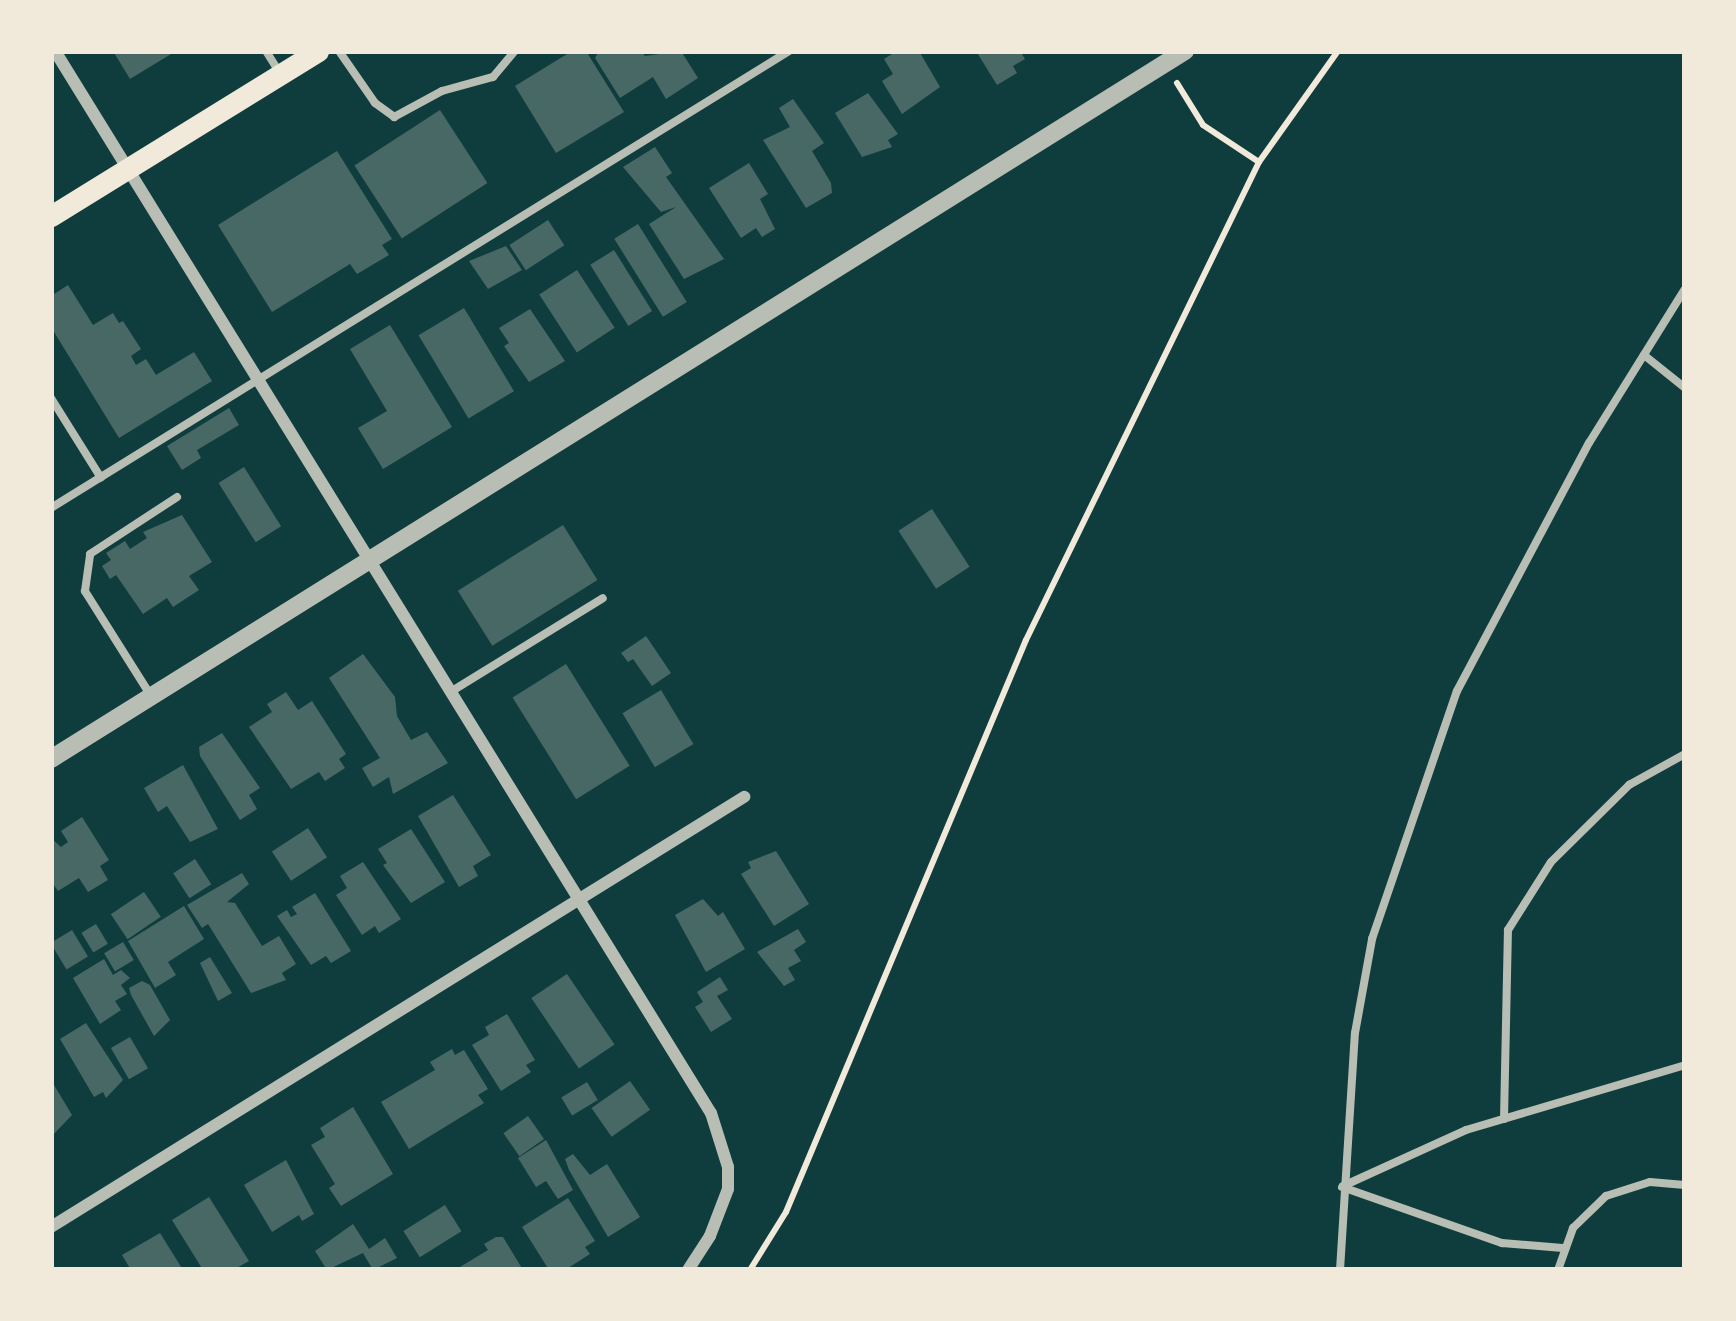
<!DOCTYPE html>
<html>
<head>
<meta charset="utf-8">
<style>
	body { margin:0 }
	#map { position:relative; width:1736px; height:1321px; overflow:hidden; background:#0f3d3e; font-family:"Times New Roman",serif }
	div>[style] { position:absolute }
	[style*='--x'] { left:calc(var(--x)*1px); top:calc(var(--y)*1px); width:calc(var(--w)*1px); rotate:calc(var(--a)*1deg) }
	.building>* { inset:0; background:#486865; transform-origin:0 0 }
	.path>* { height:6px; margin:-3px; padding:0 3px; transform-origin:3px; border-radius:3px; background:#f1e9da }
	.service>* { height:8px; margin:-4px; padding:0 4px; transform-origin:4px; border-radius:4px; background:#b8beb3 }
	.minor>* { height:12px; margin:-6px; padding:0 6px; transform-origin:6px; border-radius:6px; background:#b8beb3 }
	.tertiary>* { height:18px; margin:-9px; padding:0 9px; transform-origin:9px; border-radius:9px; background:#b8beb3 }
	.secondary>* { height:21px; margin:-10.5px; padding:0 10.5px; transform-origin:10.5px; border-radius:10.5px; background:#f1e9da }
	span { translate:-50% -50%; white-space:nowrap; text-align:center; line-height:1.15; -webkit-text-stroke:9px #f1e9da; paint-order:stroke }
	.frame { position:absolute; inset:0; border:54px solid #f1e9da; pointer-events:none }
</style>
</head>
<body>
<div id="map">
	<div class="building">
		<i style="clip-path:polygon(113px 51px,176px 51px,130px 79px)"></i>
		<i style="clip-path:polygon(572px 51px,586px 51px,624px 112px,556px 153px,515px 86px)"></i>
		<i style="clip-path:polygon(599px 51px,641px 51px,645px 56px,681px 51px,698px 78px,666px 99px,653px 77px,620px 98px,595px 58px)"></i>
		<i style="clip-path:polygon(897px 51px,919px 51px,940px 87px,902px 114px,882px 81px,893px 74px,884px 59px)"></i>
		<i style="clip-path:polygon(976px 51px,1020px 51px,1025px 59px,1013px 66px,1017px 73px,997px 85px)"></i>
		<i style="clip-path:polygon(868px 93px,898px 134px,888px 140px,892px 147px,862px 157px,835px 113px)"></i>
		<i style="clip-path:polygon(793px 99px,824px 143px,812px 151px,831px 183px,832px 193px,806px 208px,763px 140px,790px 127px,779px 108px)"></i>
		<i style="left:440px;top:110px;width:87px;height:102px;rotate:57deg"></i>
		<i style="clip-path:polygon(655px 147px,672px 173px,666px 177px,724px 259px,684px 279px,649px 224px,676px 207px,661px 212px,623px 167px)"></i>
		<i style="clip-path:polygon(337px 151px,392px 239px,382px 245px,389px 255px,357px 274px,350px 264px,272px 312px,218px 225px)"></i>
		<i style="clip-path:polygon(749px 163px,768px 194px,760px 199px,775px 229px,762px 237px,756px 228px,741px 238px,709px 188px)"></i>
		<i style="left:548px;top:220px;width:30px;height:46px;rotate:57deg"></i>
		<i style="left:638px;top:224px;width:92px;height:28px;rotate:58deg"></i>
		<i style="clip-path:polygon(506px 246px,522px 270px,488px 289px,469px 261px)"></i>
		<i style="left:614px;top:250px;width:72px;height:28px;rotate:58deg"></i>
		<i style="left:577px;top:270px;width:69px;height:45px;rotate:57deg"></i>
		<i style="clip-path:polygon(68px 285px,93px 325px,113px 313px,119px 323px,123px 321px,141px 349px,131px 356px,136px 365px,146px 359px,156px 375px,194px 352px,212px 381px,119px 438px,51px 327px,51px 296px)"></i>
		<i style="left:464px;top:308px;width:97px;height:53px;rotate:59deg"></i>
		<i style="clip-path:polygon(530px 309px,565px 361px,529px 382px,504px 346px,509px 343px,499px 328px)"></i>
		<i style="clip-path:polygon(390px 325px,452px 427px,383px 469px,358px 428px,387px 411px,350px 349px)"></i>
		<i style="clip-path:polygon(229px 408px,239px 425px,197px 450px,201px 458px,182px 470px,167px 446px)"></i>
		<i style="left:244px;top:467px;width:70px;height:30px;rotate:58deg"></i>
		<i style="left:932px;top:509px;width:69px;height:40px;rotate:57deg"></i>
		<i style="clip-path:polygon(182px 515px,212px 562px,189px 576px,199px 590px,173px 607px,167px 598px,143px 614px,116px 575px,110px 579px,102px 566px,111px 560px,106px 553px,125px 541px,130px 549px,147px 538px,143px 532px)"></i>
		<i style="left:563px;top:525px;width:65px;height:124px;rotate:58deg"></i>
		<i style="clip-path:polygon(646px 636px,671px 673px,652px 686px,633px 659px,628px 662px,621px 653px)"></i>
		<i style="clip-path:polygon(363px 654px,395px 697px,397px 716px,411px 740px,427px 732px,448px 763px,393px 794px,389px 777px,373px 787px,362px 768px,380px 758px,329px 678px)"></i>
		<i style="left:566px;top:664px;width:120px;height:63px;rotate:58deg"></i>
		<i style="left:661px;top:690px;width:63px;height:45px;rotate:59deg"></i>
		<i style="clip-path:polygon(286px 692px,298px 710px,312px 701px,346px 754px,339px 759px,345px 768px,325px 781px,319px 772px,291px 789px,249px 727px,272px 712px,267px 704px)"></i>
		<i style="clip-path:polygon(222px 733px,260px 788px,249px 795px,257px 809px,240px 820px,200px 756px,199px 747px)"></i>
		<i style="clip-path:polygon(183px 765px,218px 829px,190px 842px,167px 806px,158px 812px,144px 788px)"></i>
		<i style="clip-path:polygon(453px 795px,491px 855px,473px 866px,478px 876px,459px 887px,418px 816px)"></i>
		<i style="clip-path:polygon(82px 817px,109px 860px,100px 866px,108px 880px,88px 892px,79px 878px,58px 891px,51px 881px,51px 838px,61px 847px,68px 842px,61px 831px)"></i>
		<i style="left:308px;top:828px;width:35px;height:43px;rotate:57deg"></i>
		<i style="clip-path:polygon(411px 829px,445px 882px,411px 903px,383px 865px,387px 863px,378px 849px)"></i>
		<i style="clip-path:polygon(776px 851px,809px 904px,774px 926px,741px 874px,751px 868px,748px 862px)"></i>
		<i style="left:195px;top:859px;width:30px;height:26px;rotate:57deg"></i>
		<i style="clip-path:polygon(363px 862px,401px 919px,379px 933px,375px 926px,362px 935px,336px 895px,347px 888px,340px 876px)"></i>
		<i style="clip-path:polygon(242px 873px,249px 884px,227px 902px,235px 903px,262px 946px,279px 936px,296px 964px,282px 973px,286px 980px,251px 993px,208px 924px,202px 928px,187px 905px)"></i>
		<i style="left:144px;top:892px;width:30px;height:40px;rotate:56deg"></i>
		<i style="clip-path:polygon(315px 893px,351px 951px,331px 963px,326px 956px,311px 965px,277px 916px,287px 910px,291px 917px,297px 914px,292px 907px)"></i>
		<i style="clip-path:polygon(703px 899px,718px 916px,723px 912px,745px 949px,706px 972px,675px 915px)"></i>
		<i style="clip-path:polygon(184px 906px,204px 939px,168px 962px,176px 975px,155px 988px,128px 941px)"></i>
		<i style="left:96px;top:924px;width:23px;height:17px;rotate:59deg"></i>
		<i style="clip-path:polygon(798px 929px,806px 942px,794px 950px,801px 961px,788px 968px,795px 980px,784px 986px,757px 952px)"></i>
		<i style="left:72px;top:930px;width:31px;height:25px;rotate:59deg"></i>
		<i style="left:123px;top:942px;width:21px;height:22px;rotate:59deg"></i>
		<i style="clip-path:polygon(210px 957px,232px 993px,218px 1001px,200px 963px)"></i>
		<i style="clip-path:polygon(104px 959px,113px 975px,121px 970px,130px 978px,121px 985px,127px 994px,115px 1001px,121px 1010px,100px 1024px,73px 978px)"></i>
		<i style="left:567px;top:974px;width:85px;height:43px;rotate:56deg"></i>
		<i style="clip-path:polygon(720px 977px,728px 990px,717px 996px,732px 1019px,711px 1032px,695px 1007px,703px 1002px,697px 992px)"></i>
		<i style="clip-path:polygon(142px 981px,150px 985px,170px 1020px,154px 1036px,131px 995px,129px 988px)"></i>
		<i style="clip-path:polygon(507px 1014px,535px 1060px,526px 1065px,531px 1072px,501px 1091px,472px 1045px,489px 1035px,485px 1027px)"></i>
		<i style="clip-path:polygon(86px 1023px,123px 1080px,106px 1098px,103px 1092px,94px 1097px,60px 1039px)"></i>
		<i style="left:130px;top:1037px;width:36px;height:22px;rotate:60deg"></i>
		<i style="clip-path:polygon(452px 1049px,455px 1055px,464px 1050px,488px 1089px,478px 1095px,484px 1103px,409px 1149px,381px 1102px,435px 1070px,430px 1062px)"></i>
		<i style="clip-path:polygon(51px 1080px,72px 1115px,51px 1137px)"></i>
		<i style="left:630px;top:1081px;width:35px;height:47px;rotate:55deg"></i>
		<i style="left:587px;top:1082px;width:21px;height:30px;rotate:59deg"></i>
		<i style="clip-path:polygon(353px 1107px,393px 1174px,341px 1206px,329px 1188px,335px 1184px,311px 1145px,325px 1137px,320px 1128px)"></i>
		<i style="left:528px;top:1116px;width:28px;height:30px;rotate:55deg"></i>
		<i style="clip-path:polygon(546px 1140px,573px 1190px,558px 1199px,546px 1181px,536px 1187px,518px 1158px)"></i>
		<i style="clip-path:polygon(573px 1154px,590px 1175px,607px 1164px,640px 1217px,608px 1237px,569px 1170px,565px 1159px)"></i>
		<i style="clip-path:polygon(286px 1160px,314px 1214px,302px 1221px,299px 1215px,272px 1232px,244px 1185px)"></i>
		<i style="clip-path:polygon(209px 1197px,249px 1261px,233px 1270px,203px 1270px,172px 1220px)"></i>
		<i style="clip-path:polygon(568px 1198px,595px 1241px,585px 1247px,590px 1254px,565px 1270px,549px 1270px,522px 1227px)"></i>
		<i style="left:445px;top:1205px;width:31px;height:49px;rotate:58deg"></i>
		<i style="clip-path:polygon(353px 1224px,369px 1249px,385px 1238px,397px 1258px,373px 1270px,363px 1253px,327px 1270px,315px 1251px)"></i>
		<i style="clip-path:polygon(160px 1233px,183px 1270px,131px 1270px,122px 1255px)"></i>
		<i style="clip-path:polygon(496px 1237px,503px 1237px,523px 1270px,455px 1270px,488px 1250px,484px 1244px)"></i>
	</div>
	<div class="path">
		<i style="--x:1177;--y:83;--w:49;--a:58.2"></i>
		<i style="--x:1203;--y:125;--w:67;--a:33.5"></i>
		<i style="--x:750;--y:1270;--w:68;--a:-58.2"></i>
		<i style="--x:786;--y:1212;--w:620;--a:-67.24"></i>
		<i style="--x:1026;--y:640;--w:532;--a:-64.01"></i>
		<i style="--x:1259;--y:162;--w:136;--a:-54.6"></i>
	</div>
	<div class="service">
		<i style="--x:266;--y:51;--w:22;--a:58"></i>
		<i style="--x:339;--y:51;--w:63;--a:55.3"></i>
		<i style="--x:375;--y:103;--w:24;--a:36"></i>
		<i style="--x:394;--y:117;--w:55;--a:-28.4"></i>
		<i style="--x:442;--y:91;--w:53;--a:-15.4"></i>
		<i style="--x:493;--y:77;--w:34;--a:-50"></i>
		<i style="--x:1644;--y:355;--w:53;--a:38.8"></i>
		<i style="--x:51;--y:398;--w:94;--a:58"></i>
		<i style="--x:51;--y:508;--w:868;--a:-31.77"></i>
		<i style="--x:452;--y:691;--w:177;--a:-31.6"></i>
		<i style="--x:151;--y:696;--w:124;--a:-122.2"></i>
		<i style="--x:85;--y:591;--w:37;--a:-82"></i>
		<i style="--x:90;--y:554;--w:104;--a:-33.2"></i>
		<i style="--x:1504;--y:1119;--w:189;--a:-88.8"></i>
		<i style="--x:1508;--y:930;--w:80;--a:-57.7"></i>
		<i style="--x:1551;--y:862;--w:110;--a:-44.6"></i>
		<i style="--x:1629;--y:785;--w:64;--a:-29"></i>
		<i style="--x:1343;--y:1186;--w:135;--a:-24.5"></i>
		<i style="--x:1466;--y:1130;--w:228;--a:-16.5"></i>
		<i style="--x:1342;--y:1187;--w:170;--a:19.3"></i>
		<i style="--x:1502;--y:1243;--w:61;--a:4.7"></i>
		<i style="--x:1340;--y:1270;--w:237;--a:-86.4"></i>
		<i style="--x:1355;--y:1033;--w:96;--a:-79.7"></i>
		<i style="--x:1372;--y:939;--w:262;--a:-71.1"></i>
		<i style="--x:1457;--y:691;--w:281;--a:-62"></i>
		<i style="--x:1589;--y:443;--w:181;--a:-58.1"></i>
		<i style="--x:1558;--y:1270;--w:45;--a:-70.3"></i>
		<i style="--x:1573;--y:1228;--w:46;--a:-44.1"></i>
		<i style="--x:1606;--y:1196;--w:46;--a:-17.7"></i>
		<i style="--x:1650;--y:1182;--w:35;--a:5"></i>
	</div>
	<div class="minor">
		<i style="--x:55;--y:51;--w:1248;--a:58.3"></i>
		<i style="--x:711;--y:1113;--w:57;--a:72.5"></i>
		<i style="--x:728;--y:1167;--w:22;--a:90"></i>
		<i style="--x:728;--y:1189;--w:50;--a:111"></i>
		<i style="--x:710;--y:1236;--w:40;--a:122.9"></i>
		<i style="--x:51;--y:1227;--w:816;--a:-31.82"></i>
	</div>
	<div class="tertiary">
		<i style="--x:51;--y:759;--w:1337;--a:-31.98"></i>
	</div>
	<div class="secondary">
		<i style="--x:51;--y:216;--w:314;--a:-31.7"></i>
	</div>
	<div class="frame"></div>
</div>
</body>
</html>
